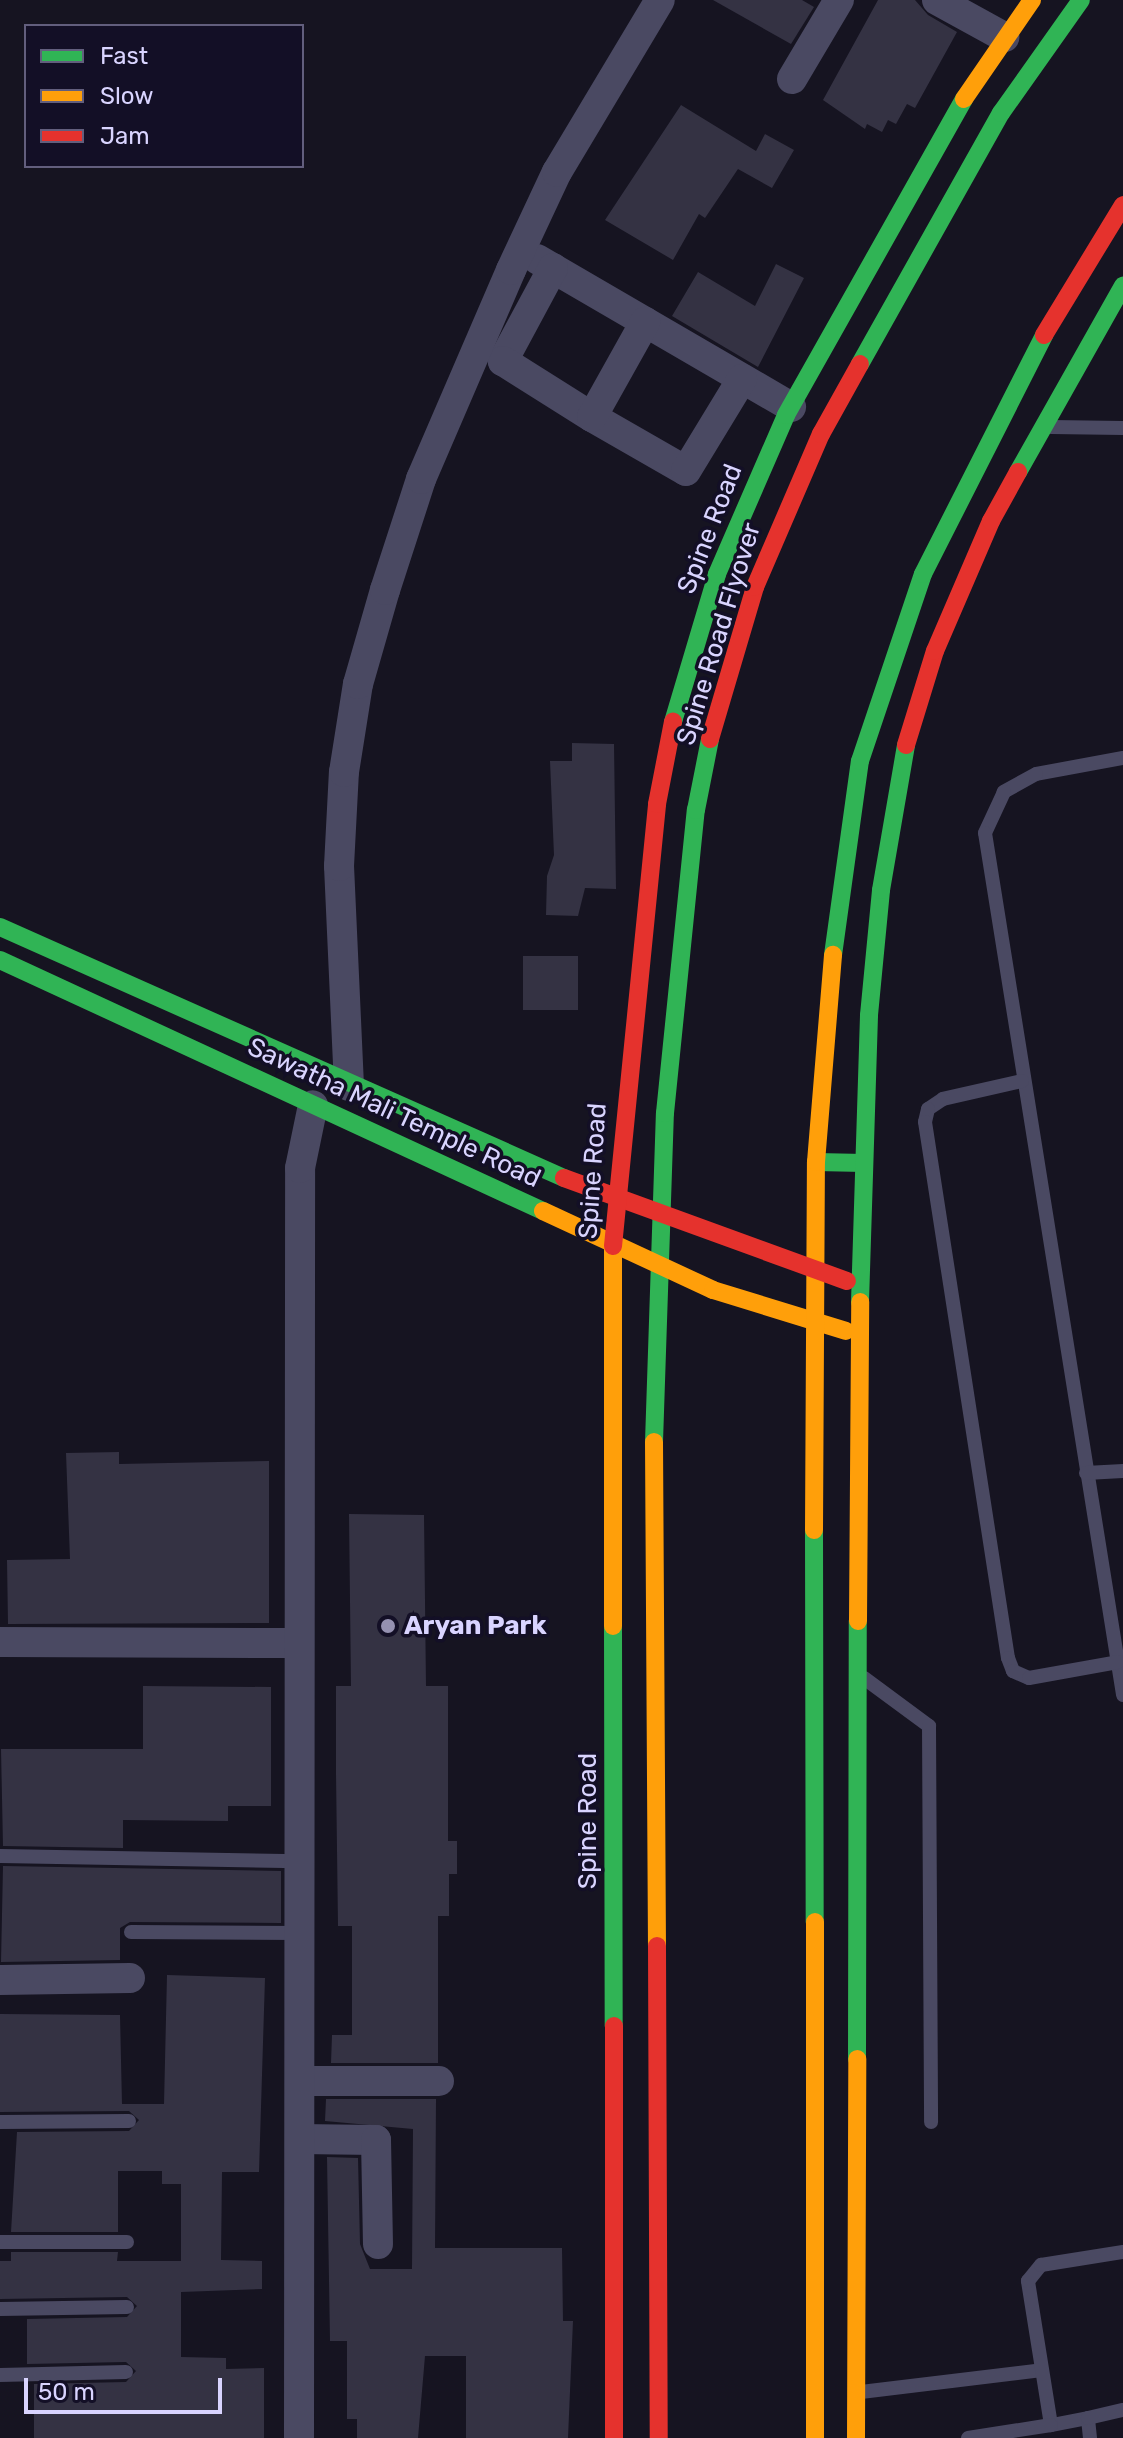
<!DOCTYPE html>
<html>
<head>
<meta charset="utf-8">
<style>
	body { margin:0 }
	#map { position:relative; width:1123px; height:2438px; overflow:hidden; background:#161421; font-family:Rubik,sans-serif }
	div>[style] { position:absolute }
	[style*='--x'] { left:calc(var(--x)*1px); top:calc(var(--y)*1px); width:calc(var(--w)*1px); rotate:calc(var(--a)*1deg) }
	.building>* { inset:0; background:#343243; transform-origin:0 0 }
	.lane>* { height:14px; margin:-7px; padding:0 7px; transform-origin:7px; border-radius:7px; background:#4a4962 }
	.street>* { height:30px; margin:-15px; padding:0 15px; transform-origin:15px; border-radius:15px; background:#4a4962 }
	.fast>* { height:18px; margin:-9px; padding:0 9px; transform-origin:9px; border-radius:9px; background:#30b455 }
	.slow>* { height:18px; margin:-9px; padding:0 9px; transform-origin:9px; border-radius:9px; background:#ff9f0a }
	.jam>* { height:18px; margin:-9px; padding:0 9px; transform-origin:9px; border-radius:9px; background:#e5322d }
	.dots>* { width:22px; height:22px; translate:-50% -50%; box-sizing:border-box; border:4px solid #130f26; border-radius:50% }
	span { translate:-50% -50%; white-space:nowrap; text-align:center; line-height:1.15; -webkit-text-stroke:7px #130f26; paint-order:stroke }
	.street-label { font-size:26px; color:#d9d4ff }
	.poi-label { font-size:26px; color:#d9d4ff; font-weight:700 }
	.left { translate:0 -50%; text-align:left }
	.legend { position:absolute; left:24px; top:24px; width:280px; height:144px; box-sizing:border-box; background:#130f26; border:2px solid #625e7d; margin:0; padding:10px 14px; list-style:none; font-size:24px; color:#d9d4ff }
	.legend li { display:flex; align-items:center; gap:16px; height:40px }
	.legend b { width:40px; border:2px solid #625e7d }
	.scale { position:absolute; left:24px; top:2378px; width:198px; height:36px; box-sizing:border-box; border:4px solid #d9d4ff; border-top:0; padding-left:10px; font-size:24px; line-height:28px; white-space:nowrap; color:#d9d4ff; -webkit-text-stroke:6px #130f26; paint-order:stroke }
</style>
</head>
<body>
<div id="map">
	<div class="building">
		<i style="clip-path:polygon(713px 0,802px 0,814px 7px,791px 44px)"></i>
		<i style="clip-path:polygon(878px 0,915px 0,928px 15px,957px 32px,915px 108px,907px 104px,896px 124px,888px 120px,882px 132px,867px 124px,865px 129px,823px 100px)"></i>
		<i style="clip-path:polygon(681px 105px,756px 151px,765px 134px,794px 150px,772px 188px,738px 169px,705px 218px,699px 214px,673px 260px,605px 220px)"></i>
		<i style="clip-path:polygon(776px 264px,804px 278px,758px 367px,672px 316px,698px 272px,755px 306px)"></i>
		<i style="clip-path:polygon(572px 743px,614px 744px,616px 889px,585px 888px,578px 916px,546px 915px,547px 876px,554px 855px,550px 761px,572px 761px)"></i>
		<i style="left:523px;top:956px;width:55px;height:54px"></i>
		<i style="clip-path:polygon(119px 1452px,119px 1464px,269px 1461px,269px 1623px,8px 1624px,7px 1560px,70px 1559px,66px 1453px)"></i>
		<i style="clip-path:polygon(349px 1514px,424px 1515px,426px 1686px,448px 1686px,448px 1841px,457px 1841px,457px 1874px,449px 1874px,449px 1916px,438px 1916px,438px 2063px,331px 2063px,332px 2035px,352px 2035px,352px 1926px,338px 1926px,336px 1773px,336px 1686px,351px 1686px)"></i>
		<i style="clip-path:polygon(143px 1686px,271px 1687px,271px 1806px,228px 1806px,228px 1821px,123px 1820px,123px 1848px,3px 1846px,1px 1749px,143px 1749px)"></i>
		<i style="clip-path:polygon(3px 1866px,281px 1871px,281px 1923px,130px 1922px,120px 1928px,120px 1960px,1px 1962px)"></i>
		<i style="clip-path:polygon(167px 1975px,265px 1978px,259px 2172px,222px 2172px,221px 2260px,262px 2261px,262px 2289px,181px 2292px,181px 2357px,226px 2358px,226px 2369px,264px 2368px,264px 2438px,34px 2438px,34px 2384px,126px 2382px,136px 2371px,126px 2362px,27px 2364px,27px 2319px,127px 2317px,137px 2306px,127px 2297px,0 2299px,0 2261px,11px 2261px,11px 2252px,118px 2252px,117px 2261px,181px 2261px,181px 2184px,162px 2184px,162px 2171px,118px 2171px,118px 2232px,11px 2232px,17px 2132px,129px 2131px,139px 2120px,129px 2111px,0 2112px,0 2014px,120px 2015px,122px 2104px,164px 2104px)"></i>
		<i style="clip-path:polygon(326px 2099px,436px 2099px,435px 2248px,562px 2248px,563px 2321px,573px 2321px,568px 2438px,466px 2438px,466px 2356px,425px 2356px,418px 2438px,357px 2438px,357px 2419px,347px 2419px,347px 2341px,330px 2341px,327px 2157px,358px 2158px,360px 2244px,370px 2269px,412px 2269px,413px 2129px,325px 2121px)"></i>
	</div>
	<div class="lane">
		<i style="--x:1051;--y:427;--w:72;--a:0.8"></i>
		<i style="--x:1123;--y:758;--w:88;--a:169.6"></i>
		<i style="--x:1036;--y:774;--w:37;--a:151"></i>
		<i style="--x:1004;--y:792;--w:45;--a:114.9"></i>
		<i style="--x:985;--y:833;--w:873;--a:80.9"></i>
		<i style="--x:1022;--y:1081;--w:81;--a:167.2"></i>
		<i style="--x:943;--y:1099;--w:18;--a:146"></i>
		<i style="--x:928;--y:1109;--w:13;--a:103"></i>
		<i style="--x:925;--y:1122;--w:542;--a:81.2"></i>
		<i style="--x:1008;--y:1658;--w:14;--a:69"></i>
		<i style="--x:1013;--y:1671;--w:17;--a:24"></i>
		<i style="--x:1029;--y:1678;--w:90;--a:-10.2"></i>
		<i style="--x:1086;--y:1473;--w:37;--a:-3"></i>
		<i style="--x:864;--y:1678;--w:81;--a:36.4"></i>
		<i style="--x:929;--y:1726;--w:396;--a:89.7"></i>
		<i style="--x:0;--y:1856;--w:300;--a:1"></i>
		<i style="--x:131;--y:1932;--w:169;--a:0.3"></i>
		<i style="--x:0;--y:2122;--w:129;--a:-0.4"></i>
		<i style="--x:0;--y:2242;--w:127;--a:0"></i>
		<i style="--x:0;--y:2309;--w:127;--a:-0.9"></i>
		<i style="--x:0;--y:2375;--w:126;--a:-1.4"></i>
		<i style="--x:861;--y:2392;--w:182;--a:-6.9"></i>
		<i style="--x:1088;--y:2418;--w:38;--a:169"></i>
		<i style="--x:1051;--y:2425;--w:146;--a:-99.1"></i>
		<i style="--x:1028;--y:2281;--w:21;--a:-51"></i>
		<i style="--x:1041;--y:2265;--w:83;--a:-9"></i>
		<i style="--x:968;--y:2438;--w:84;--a:-8.9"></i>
		<i style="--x:1090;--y:2438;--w:20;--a:-96"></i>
		<i style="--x:1088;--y:2418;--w:36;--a:-13"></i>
	</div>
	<div class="street">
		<i style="--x:937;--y:0;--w:77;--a:28.9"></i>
		<i style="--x:792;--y:79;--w:92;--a:-59.3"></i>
		<i style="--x:537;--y:259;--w:294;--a:30.2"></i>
		<i style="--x:553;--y:268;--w:106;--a:118.3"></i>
		<i style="--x:503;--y:361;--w:105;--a:32.2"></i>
		<i style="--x:592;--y:417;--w:108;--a:29.9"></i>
		<i style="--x:686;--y:471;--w:108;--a:-58.7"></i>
		<i style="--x:592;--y:417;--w:109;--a:-60.8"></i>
		<i style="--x:349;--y:1086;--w:220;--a:-92.6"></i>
		<i style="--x:339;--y:866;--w:94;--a:-87"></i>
		<i style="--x:344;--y:772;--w:89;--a:-81"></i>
		<i style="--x:358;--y:684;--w:98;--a:-74"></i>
		<i style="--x:385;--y:590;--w:117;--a:-72"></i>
		<i style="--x:421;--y:479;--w:228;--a:-66.7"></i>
		<i style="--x:511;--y:270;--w:108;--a:-64.9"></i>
		<i style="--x:557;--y:172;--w:200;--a:-59.1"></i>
		<i style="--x:0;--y:1642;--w:298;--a:0.2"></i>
		<i style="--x:0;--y:1980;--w:130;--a:-0.9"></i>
		<i style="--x:300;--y:2081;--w:139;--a:0"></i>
		<i style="--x:300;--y:2139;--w:76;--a:0.8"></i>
		<i style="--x:376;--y:2140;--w:104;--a:88.9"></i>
		<i style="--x:299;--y:2438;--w:1270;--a:-89.95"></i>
		<i style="--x:300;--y:1168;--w:64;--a:-78.3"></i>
	</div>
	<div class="fast">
		<i style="--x:860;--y:364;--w:288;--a:-60.7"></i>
		<i style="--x:1001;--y:113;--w:138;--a:-54.7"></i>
		<i style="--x:1018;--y:472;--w:214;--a:-60.6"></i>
		<i style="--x:673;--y:722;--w:154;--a:-73.4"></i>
		<i style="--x:717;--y:574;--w:173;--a:-66.5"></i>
		<i style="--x:786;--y:415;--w:363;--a:-60.6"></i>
		<i style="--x:0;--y:927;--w:617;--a:23.99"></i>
		<i style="--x:833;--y:955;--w:196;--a:-82.1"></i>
		<i style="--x:860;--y:761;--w:197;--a:-71.4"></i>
		<i style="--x:923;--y:574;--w:268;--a:-63.1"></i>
		<i style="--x:0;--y:960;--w:598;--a:24.81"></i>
		<i style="--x:816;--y:1162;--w:48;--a:1.2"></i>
		<i style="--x:860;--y:1302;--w:287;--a:-88.2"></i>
		<i style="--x:869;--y:1015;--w:126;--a:-84.5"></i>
		<i style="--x:881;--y:890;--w:147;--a:-80.2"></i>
		<i style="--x:654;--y:1442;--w:329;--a:-88.1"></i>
		<i style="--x:665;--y:1113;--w:305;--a:-84.2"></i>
		<i style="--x:696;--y:810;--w:72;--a:-78.8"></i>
		<i style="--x:814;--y:1530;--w:392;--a:89.9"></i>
		<i style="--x:613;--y:1626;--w:400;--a:89.9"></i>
		<i style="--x:857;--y:2059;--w:438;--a:-89.9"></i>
	</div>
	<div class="slow">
		<i style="--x:964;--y:99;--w:120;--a:-55.5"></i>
		<i style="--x:543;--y:1211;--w:187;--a:24.9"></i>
		<i style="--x:713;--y:1290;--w:139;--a:17.1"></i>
		<i style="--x:613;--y:1246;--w:380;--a:90"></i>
		<i style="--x:654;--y:1442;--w:504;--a:89.66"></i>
		<i style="--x:814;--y:1530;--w:368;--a:-89.7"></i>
		<i style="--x:816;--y:1162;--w:208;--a:-85.3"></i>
		<i style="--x:858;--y:1621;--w:319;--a:-89.6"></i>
		<i style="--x:815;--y:1922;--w:516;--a:90"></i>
		<i style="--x:856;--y:2438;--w:379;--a:-89.8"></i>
	</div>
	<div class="jam">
		<i style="--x:1044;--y:335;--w:152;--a:-58.7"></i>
		<i style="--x:710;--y:739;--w:159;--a:-73.5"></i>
		<i style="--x:755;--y:587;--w:167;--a:-66.7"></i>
		<i style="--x:821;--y:434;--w:80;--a:-60.9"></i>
		<i style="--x:906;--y:745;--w:98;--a:-72.9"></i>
		<i style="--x:935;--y:651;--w:142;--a:-66.7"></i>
		<i style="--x:991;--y:521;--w:56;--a:-61.1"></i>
		<i style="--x:564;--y:1178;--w:301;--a:20"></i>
		<i style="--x:613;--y:1246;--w:444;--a:-84.3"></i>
		<i style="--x:657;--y:804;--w:84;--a:-79"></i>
		<i style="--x:657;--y:1946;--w:492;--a:89.8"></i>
		<i style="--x:614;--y:2026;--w:412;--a:90"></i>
	</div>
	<div class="dots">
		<i style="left:388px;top:1626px;background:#9591b1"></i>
	</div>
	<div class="street-label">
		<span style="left:710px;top:529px;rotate:-69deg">Spine Road</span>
		<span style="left:719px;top:634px;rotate:-73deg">Spine Road Flyover</span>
		<span style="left:394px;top:1113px;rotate:25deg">Sawatha Mali Temple Road</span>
		<span style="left:593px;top:1171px;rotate:-86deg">Spine Road</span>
		<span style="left:588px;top:1821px;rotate:-90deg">Spine Road</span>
	</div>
	<div class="poi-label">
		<span class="left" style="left:404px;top:1626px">Aryan Park</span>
	</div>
	<ul class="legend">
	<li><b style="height:10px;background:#30b455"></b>Fast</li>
	<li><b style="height:10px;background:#ff9f0a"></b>Slow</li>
	<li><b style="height:10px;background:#e5322d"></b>Jam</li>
	</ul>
	<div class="scale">50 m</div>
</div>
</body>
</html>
